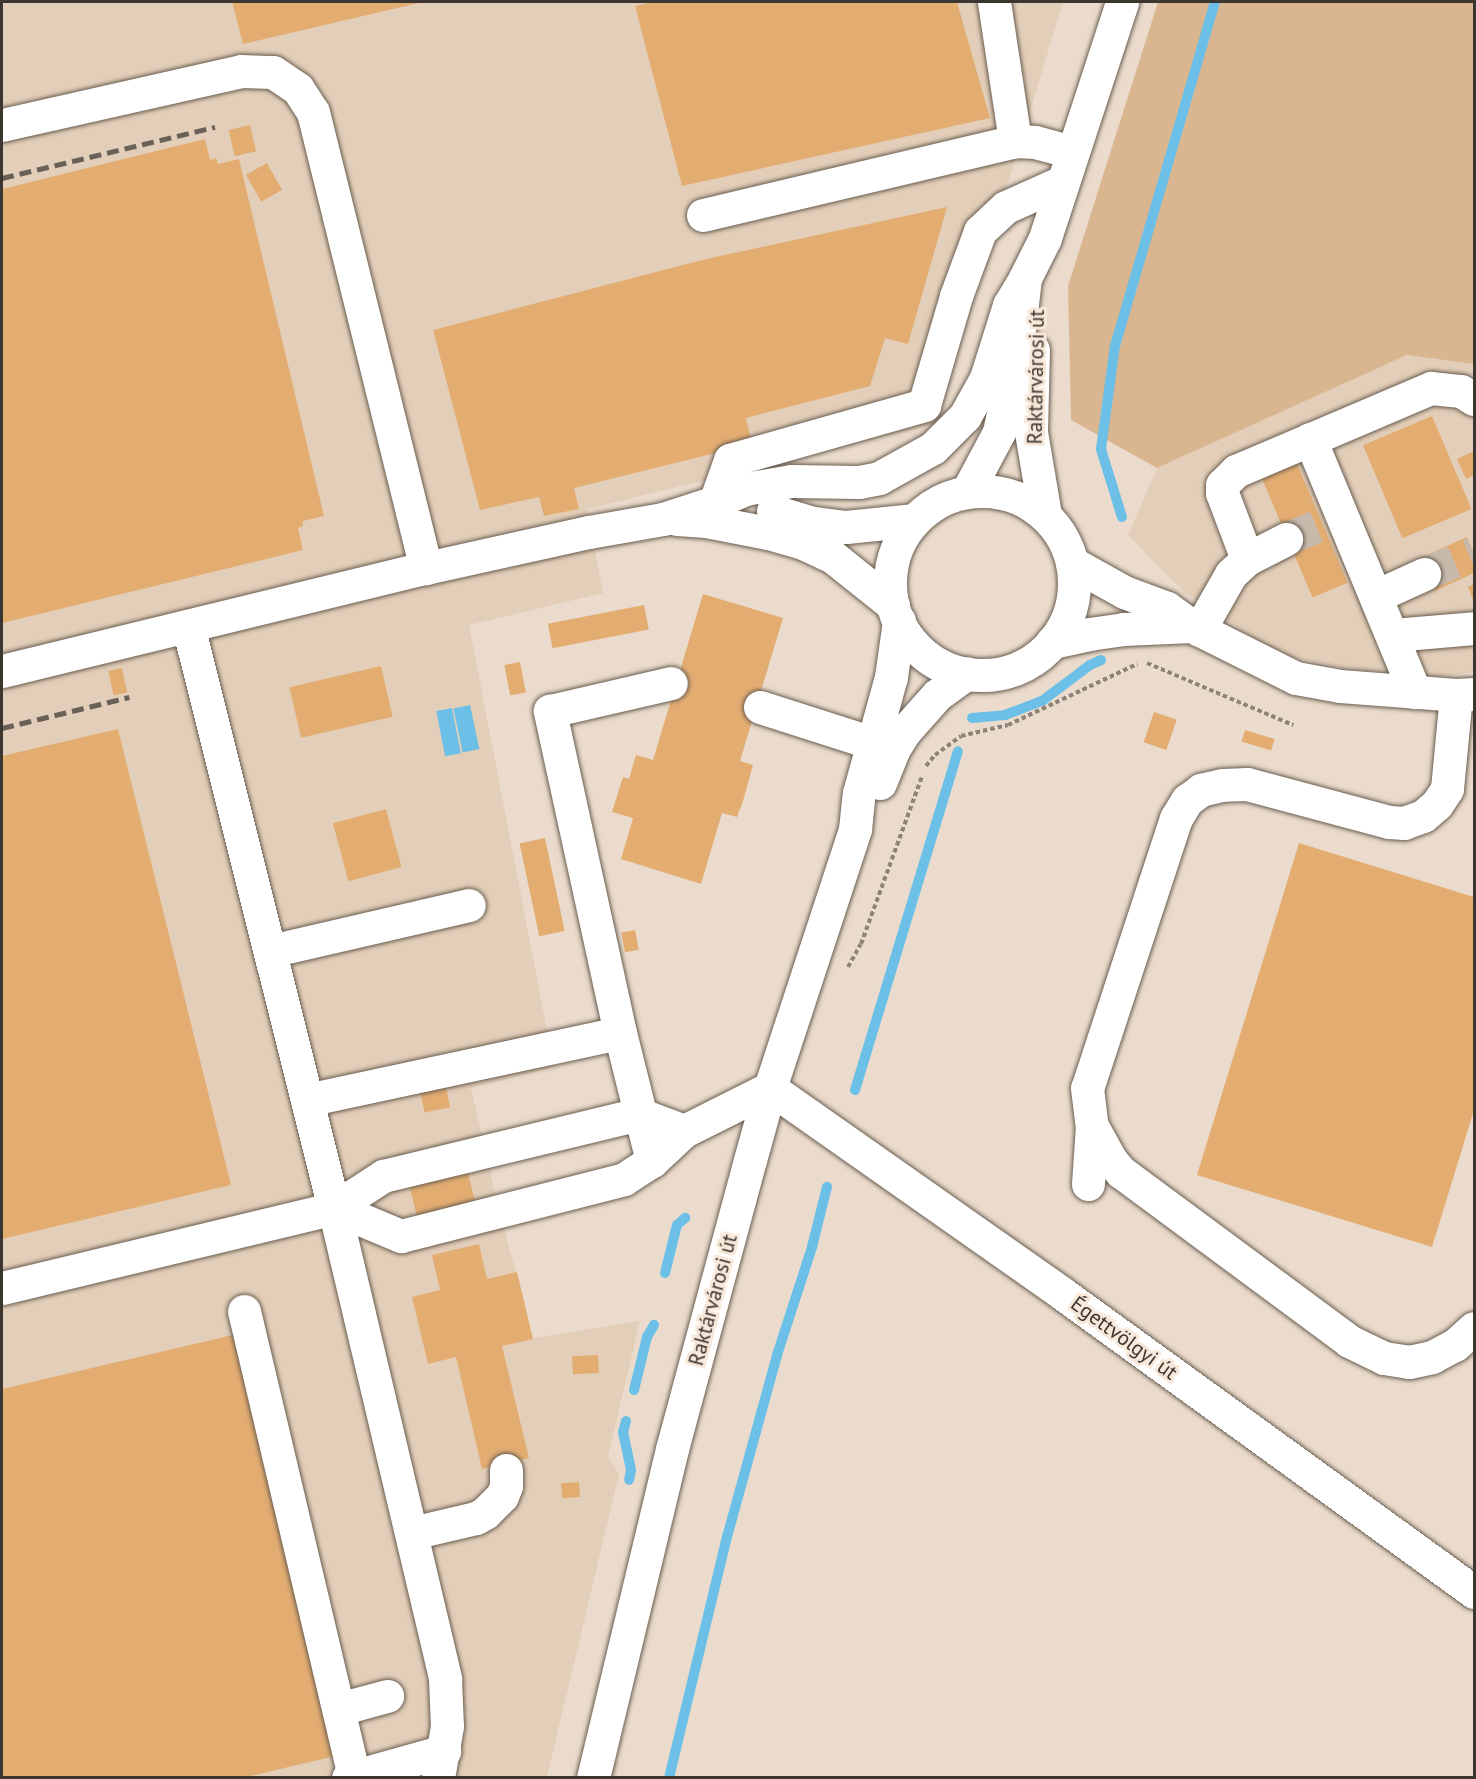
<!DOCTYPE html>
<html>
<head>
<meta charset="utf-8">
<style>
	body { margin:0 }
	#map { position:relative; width:1476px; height:1779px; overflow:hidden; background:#eadbcc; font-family:"PT Sans",sans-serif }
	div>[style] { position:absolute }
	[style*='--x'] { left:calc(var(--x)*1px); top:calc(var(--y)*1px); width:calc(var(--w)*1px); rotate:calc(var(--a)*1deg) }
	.built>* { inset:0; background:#e3cfb9 }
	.green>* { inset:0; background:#dab690 }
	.water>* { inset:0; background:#6cc0e7; transform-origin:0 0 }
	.stream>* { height:10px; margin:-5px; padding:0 5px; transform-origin:5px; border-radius:5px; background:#6cc0e7 }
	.building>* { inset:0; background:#e3ad72; transform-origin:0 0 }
	.minor-tunnel>* { height:33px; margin-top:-16.5px; transform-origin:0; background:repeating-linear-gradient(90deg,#c7baad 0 33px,transparent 0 49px) }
	.path>* { height:4px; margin-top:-2px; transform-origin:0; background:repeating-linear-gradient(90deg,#8d8379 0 4.5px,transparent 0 7.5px) }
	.roads { filter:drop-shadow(0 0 2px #6a5d50) drop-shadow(0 0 2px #6a5d50) }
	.minor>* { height:33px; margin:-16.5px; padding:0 16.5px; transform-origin:16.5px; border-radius:16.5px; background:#fff }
	.minor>.ring { margin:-16.5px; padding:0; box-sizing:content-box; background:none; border:33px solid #fff; border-radius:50% }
	.rail>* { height:4.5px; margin-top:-2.25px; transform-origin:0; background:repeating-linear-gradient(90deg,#696058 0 12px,transparent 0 18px) }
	span { translate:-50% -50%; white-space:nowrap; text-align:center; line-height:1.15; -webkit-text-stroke:6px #f8e8d9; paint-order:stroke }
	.street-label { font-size:21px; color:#3c3630 }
	.frame { position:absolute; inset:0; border:3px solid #3c3630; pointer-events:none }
</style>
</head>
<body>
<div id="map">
	<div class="built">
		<i style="clip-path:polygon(2px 2px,1063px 2px,935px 424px,587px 509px,603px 593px,469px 625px,554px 1067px,471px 1088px,499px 1209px,533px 1338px,640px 1321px,608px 1456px,619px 1474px,547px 1777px,2px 1778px)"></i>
		<i style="clip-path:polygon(1407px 355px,1474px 364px,1474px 672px,1432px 677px,1345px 668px,1278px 654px,1183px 591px,1128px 535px,1157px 468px)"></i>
	</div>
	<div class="green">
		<i style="clip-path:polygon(1158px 2px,1474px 2px,1474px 364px,1407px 355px,1157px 468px,1071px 420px,1068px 286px)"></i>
	</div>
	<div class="water">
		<i style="left:470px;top:705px;width:45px;height:17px;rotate:78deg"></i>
		<i style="left:452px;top:708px;width:46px;height:16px;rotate:79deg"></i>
	</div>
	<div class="stream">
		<i style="--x:1122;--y:517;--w:71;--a:-107.2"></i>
		<i style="--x:1101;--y:449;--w:104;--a:-82.3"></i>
		<i style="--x:1115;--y:346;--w:358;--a:-73.8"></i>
		<i style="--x:972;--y:718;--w:33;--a:-5"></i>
		<i style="--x:1005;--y:715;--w:40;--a:-21"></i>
		<i style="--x:1042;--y:701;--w:60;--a:-36.9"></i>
		<i style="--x:1090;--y:665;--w:12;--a:-24"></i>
		<i style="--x:855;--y:1090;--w:354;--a:-73.1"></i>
		<i style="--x:665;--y:1273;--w:49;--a:-76"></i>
		<i style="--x:677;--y:1225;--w:11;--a:-41"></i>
		<i style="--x:634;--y:1390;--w:55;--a:-76.2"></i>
		<i style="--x:647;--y:1337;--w:14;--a:-60"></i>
		<i style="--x:626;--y:1421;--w:11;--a:105"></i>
		<i style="--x:623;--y:1432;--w:39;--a:78"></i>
		<i style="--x:631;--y:1470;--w:10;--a:101"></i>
		<i style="--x:669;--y:1778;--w:248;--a:-76.5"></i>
		<i style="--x:727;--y:1537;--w:189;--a:-74.6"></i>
		<i style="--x:777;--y:1355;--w:114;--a:-72"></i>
		<i style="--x:812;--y:1247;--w:62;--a:-76"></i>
	</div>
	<div class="building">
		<i style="clip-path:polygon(232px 2px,423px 2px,243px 44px)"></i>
		<i style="clip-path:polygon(653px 2px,957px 2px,990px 118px,682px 186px,635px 6px)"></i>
		<i style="left:250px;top:125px;width:27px;height:22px;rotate:77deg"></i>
		<i style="clip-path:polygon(205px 139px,210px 160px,216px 158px,218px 164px,239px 159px,324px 516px,303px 521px,303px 526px,298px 528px,303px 550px,2px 623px,2px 189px)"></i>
		<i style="left:267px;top:163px;width:31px;height:24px;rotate:61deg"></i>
		<i style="clip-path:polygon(947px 207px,908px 344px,885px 338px,870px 386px,746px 418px,752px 444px,574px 488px,579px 509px,544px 516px,539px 497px,480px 510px,433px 330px,706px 259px)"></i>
		<i style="left:1432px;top:416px;width:101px;height:75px;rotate:67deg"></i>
		<i style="clip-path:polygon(1474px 451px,1474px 475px,1466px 479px,1457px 459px)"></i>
		<i style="left:1292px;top:452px;width:142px;height:38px;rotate:67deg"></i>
		<i style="clip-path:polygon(1467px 537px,1474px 554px,1474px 573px,1435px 591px,1420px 558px)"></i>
		<i style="clip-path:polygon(1474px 584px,1474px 602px,1468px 587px)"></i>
		<i style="clip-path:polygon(703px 594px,783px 618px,740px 761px,753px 765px,743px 801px,737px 817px,722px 813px,701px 884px,621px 859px,633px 818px,612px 812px,623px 777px,629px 779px,636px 755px,653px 760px)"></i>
		<i style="left:644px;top:605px;width:25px;height:98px;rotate:79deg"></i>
		<i style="left:520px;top:662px;width:31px;height:16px;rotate:79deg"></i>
		<i style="left:381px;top:666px;width:52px;height:94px;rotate:77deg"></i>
		<i style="left:122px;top:668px;width:25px;height:14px;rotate:78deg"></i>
		<i style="left:1154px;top:712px;width:24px;height:32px;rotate:19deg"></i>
		<i style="clip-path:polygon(118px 729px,231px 1185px,2px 1239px,2px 756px)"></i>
		<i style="left:1245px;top:730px;width:31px;height:12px;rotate:17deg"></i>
		<i style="left:386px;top:809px;width:60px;height:55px;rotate:75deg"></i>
		<i style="left:545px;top:838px;width:95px;height:26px;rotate:78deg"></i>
		<i style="clip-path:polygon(1299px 843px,1474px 897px,1474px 1110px,1432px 1247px,1197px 1175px)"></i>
		<i style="left:635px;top:930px;width:20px;height:14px;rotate:79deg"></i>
		<i style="left:446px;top:1087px;width:21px;height:26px;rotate:79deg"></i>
		<i style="left:463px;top:1153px;width:62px;height:60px;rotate:76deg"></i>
		<i style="clip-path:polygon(479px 1244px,487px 1279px,517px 1272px,533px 1339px,502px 1346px,529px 1458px,482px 1469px,456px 1357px,428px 1364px,412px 1297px,440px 1290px,432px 1255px)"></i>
		<i style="clip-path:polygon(237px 1334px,335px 1756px,242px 1778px,2px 1778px,2px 1389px)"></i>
		<i style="left:598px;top:1355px;width:18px;height:26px;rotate:87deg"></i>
		<i style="left:579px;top:1482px;width:15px;height:18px;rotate:86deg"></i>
	</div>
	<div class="minor-tunnel">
		<i style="--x:1286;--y:539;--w:42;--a:-22.3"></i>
		<i style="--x:1424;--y:574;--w:54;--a:-22.8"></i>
	</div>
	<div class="path">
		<i style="--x:1147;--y:663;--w:159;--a:23"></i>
		<i style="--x:926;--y:766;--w:14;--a:-51"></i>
		<i style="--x:935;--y:755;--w:32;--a:-36"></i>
		<i style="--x:961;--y:736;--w:48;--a:-13.2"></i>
		<i style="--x:1008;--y:725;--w:143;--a:-25.3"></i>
		<i style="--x:848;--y:967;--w:26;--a:-61"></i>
		<i style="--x:861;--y:944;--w:179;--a:-70"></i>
	</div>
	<div class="roads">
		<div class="minor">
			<i style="--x:994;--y:2;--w:141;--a:81.4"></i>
			<i style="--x:2;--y:125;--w:245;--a:-12.7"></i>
			<i style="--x:241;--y:71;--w:32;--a:2"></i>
			<i style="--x:273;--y:72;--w:30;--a:34"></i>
			<i style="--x:298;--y:89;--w:27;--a:57"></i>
			<i style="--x:313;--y:112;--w:470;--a:76.1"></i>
			<i style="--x:703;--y:215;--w:321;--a:-13.3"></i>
			<i style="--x:1015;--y:141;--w:20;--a:3"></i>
			<i style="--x:1035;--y:142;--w:38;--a:15"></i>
			<i style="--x:1033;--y:350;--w:82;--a:91.4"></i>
			<i style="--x:1031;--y:432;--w:84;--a:80.4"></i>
			<i style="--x:1310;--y:439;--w:274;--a:67.5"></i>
			<i class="ring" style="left:890px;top:491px;width:151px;height:151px"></i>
			<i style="--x:967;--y:492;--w:68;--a:-61.9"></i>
			<i style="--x:999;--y:432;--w:86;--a:-77.9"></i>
			<i style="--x:1017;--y:348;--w:70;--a:-83.5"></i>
			<i style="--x:1025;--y:278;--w:45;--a:-63.4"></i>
			<i style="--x:1045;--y:238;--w:248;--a:-71.9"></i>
			<i style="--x:715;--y:502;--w:45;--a:-70.3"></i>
			<i style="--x:730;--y:460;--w:202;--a:-15.8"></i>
			<i style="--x:924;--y:405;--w:114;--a:-73.6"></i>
			<i style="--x:956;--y:296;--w:69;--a:-69.7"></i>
			<i style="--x:980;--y:231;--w:35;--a:-43"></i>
			<i style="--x:1006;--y:207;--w:61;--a:-24.1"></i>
			<i style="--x:773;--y:511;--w:42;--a:16.7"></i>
			<i style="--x:813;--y:523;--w:33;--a:7"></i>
			<i style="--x:846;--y:527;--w:69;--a:-5.8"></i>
			<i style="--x:677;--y:519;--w:29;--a:4"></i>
			<i style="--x:706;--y:521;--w:63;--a:11"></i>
			<i style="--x:768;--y:533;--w:36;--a:16"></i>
			<i style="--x:803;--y:543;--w:33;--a:25"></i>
			<i style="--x:833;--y:557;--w:77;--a:38.7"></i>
			<i style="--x:1247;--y:559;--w:71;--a:-110.7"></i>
			<i style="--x:1222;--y:493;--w:8;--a:-90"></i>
			<i style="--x:1222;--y:485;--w:20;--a:-45"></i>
			<i style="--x:1236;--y:471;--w:212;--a:-23.1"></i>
			<i style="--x:1431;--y:388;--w:30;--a:6"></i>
			<i style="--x:1461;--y:391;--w:15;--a:32"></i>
			<i style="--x:1072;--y:563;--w:60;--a:29.1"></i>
			<i style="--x:1124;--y:592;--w:46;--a:20.4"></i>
			<i style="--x:1167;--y:608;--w:31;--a:36"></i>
			<i style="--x:1192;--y:626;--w:116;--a:26.6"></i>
			<i style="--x:1296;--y:678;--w:45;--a:10.3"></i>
			<i style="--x:1340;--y:686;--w:116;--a:4.4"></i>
			<i style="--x:1456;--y:695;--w:18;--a:-3"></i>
			<i style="--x:1376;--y:596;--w:53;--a:-24.6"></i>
			<i style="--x:188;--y:626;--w:600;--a:75.92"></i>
			<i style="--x:334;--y:1208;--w:484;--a:76.7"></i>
			<i style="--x:445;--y:1679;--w:47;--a:87.6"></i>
			<i style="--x:447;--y:1726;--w:53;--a:99.8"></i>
			<i style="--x:1199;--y:630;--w:64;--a:-60.3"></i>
			<i style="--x:1231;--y:574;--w:22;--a:-43"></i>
			<i style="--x:1247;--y:559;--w:44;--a:-27.1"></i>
			<i style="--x:1393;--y:635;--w:81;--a:-4.9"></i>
			<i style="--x:1052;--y:642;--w:38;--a:-12"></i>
			<i style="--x:1089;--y:634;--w:34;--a:-8"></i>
			<i style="--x:1123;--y:629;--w:69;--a:-2.5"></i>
			<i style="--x:2;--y:671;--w:436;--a:-13.7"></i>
			<i style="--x:426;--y:568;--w:167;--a:-12.5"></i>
			<i style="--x:589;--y:532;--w:75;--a:-10"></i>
			<i style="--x:663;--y:519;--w:55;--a:-18.1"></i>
			<i style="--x:715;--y:502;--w:33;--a:-23"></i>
			<i style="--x:745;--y:489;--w:47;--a:-9.9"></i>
			<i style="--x:791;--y:481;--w:68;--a:0.8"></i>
			<i style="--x:859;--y:482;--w:20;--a:-11"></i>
			<i style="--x:879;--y:478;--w:62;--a:-29.1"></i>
			<i style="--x:933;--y:448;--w:45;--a:-45"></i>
			<i style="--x:965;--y:416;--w:43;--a:-61.1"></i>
			<i style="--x:986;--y:378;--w:77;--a:-72.5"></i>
			<i style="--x:1009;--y:305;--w:31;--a:-59"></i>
			<i style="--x:1456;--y:695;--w:94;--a:95.5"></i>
			<i style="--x:1447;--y:789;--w:18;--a:124"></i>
			<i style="--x:1437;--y:804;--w:18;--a:139"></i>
			<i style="--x:1423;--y:816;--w:20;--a:160"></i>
			<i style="--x:1404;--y:823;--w:15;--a:-176"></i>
			<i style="--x:1389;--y:822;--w:147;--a:-165"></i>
			<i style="--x:1247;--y:784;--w:25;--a:178"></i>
			<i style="--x:1222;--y:785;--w:22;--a:167"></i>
			<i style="--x:1201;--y:790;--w:17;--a:144"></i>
			<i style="--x:1187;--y:800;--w:21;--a:121"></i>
			<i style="--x:1176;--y:818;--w:284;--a:108.2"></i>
			<i style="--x:1087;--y:1088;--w:38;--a:83"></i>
			<i style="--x:1092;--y:1126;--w:38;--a:61"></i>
			<i style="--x:1110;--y:1159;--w:17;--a:50"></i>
			<i style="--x:1121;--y:1172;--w:284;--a:36.5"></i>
			<i style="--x:1349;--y:1341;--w:39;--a:26"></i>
			<i style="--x:1384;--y:1358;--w:25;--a:9"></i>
			<i style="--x:1409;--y:1362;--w:24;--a:-12"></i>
			<i style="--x:1432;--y:1357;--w:26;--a:-28"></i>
			<i style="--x:1455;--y:1345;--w:25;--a:-42"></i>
			<i style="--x:760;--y:707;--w:119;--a:17.7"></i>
			<i style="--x:880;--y:783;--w:35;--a:-68"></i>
			<i style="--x:893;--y:750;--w:22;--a:-58"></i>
			<i style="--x:905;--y:731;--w:48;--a:-48.4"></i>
			<i style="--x:937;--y:695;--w:37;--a:-36"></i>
			<i style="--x:270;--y:951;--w:204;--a:-13"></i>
			<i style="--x:770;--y:1088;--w:358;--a:35.1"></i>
			<i style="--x:1063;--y:1294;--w:508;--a:35.94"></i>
			<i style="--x:307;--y:1100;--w:320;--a:-12.1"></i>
			<i style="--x:652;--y:1161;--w:132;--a:-104"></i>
			<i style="--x:620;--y:1033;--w:330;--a:-102.3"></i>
			<i style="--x:550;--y:711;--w:124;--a:-13"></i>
			<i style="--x:1088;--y:1184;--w:58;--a:-86.1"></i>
			<i style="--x:334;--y:1208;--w:73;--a:22.7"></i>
			<i style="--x:401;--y:1236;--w:230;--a:-14.3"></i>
			<i style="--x:624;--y:1179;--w:33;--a:-33"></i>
			<i style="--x:652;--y:1161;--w:44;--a:-43.2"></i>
			<i style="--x:684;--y:1131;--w:96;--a:-26.6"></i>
			<i style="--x:2;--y:1288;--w:342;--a:-13.5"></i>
			<i style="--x:334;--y:1208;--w:59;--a:-33.1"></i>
			<i style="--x:383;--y:1176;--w:263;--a:-13.6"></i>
			<i style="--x:639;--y:1114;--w:48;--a:20.7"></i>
			<i style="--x:244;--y:1311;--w:478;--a:76.7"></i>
			<i style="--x:412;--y:1533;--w:66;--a:-13.2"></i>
			<i style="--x:476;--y:1518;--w:10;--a:-29"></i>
			<i style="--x:485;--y:1513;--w:24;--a:-45"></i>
			<i style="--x:502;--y:1496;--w:11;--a:-68"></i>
			<i style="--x:506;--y:1486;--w:16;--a:-90"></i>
			<i style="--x:339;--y:1709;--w:50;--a:-15.2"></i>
			<i style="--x:348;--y:1778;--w:100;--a:-15.7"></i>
			<i style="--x:593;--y:1778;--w:338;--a:-76.5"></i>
			<i style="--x:672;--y:1449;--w:299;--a:-74.9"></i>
			<i style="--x:750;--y:1160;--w:75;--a:-74.5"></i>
			<i style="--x:770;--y:1088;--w:273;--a:-71.8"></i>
			<i style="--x:855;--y:829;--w:36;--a:-84"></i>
			<i style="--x:859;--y:793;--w:120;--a:-74.6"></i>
			<i style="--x:891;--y:677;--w:57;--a:-81.9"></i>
		</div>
	</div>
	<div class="rail">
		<i style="--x:2;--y:178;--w:219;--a:-13.5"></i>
		<i style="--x:2;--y:728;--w:131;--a:-13.7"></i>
	</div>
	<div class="street-label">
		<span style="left:1036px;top:377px;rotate:-89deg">Raktárvárosi út</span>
		<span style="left:713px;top:1300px;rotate:-75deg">Raktárvárosi út</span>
		<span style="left:1124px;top:1338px;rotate:36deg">Égettvölgyi út</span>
	</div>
	<div class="frame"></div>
</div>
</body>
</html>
